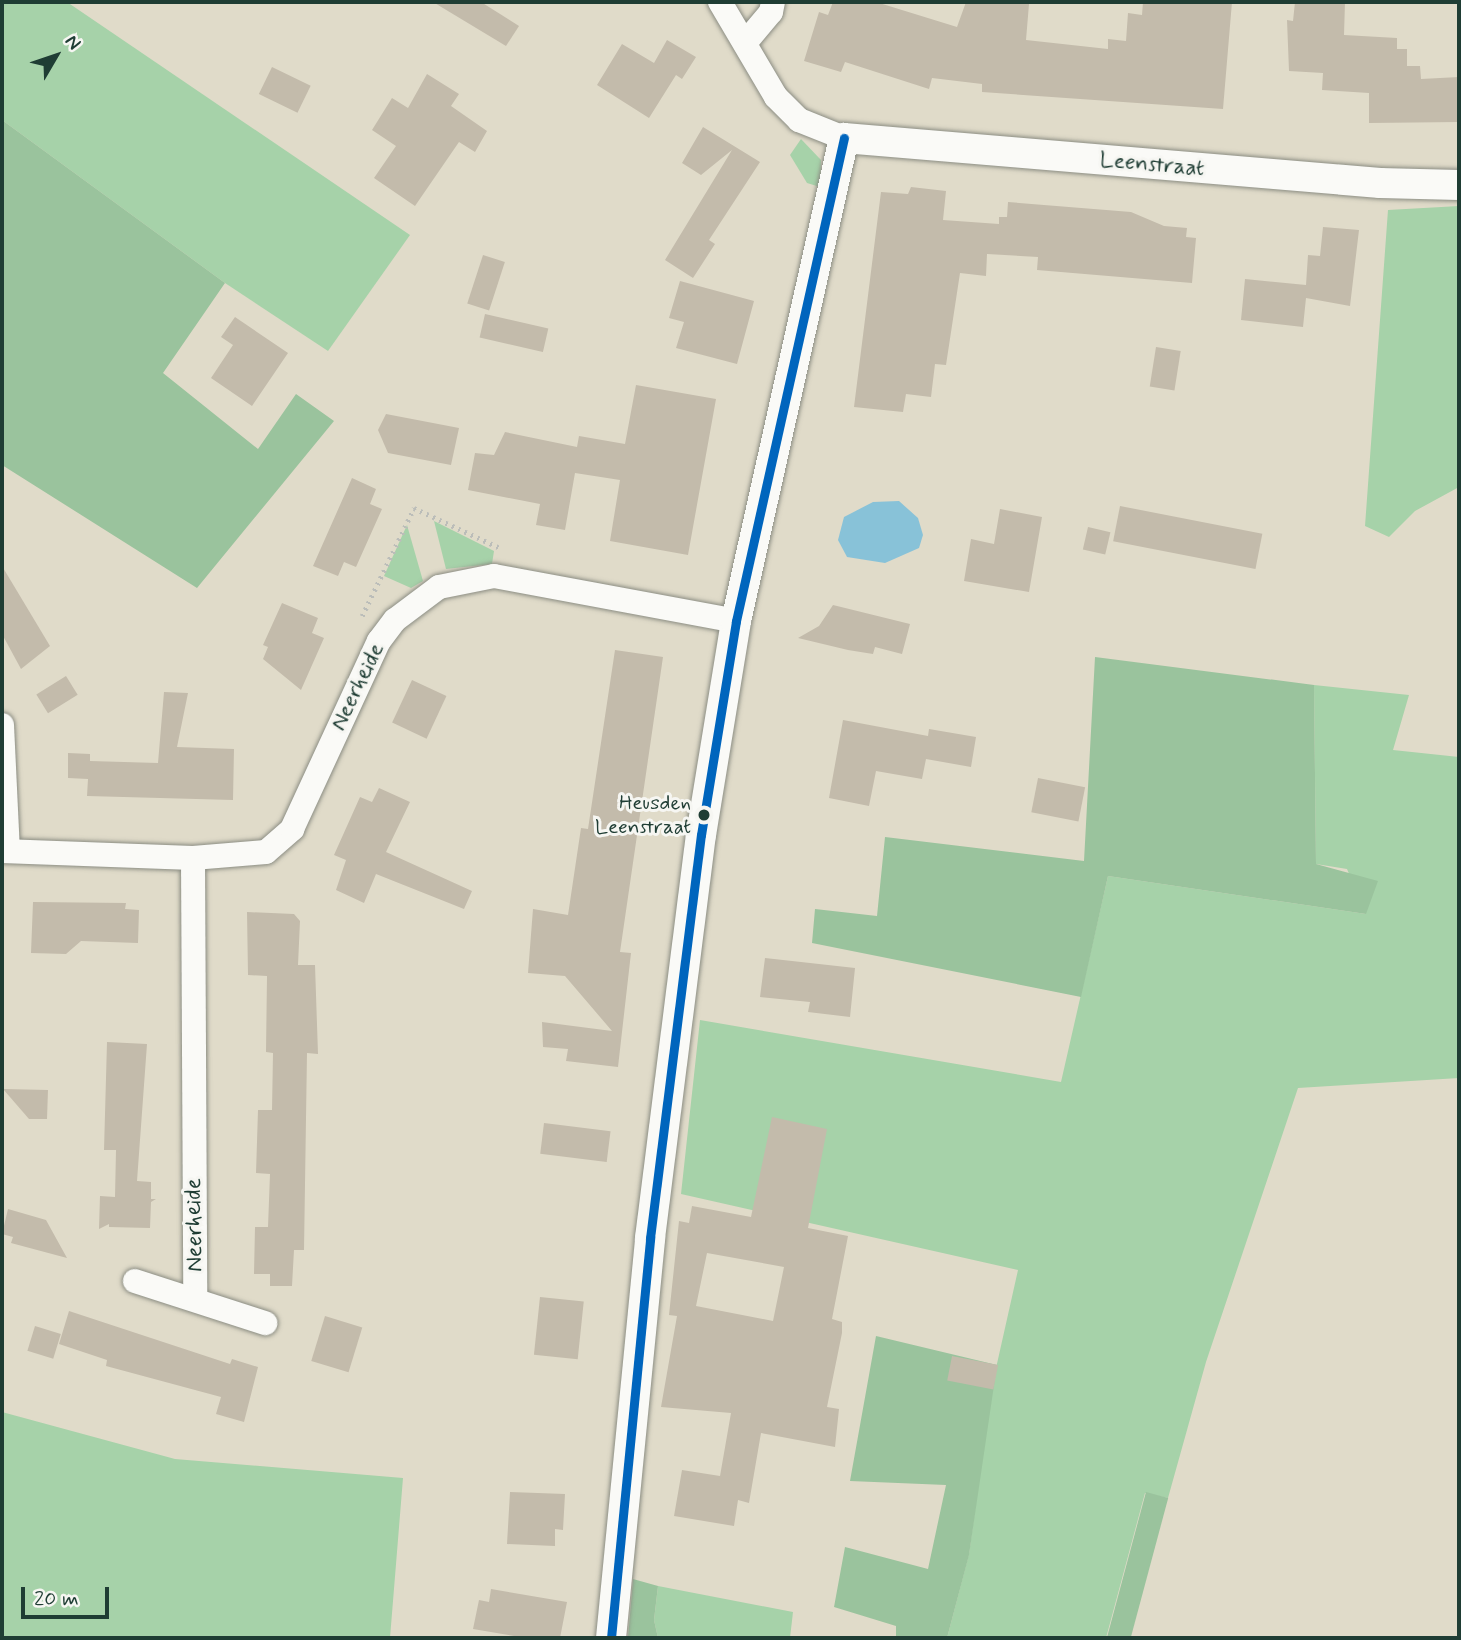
<!DOCTYPE html>
<html>
<head>
<meta charset="utf-8">
<style>
	body { margin:0 }
	#map { position:relative; width:1461px; height:1640px; overflow:hidden; background:#e0dbc9; font-family:Mynerve,sans-serif }
	div>[style] { position:absolute }
	[style*='--x'] { left:calc(var(--x)*1px); top:calc(var(--y)*1px); width:calc(var(--w)*1px); rotate:calc(var(--a)*1deg) }
	.green>* { inset:0; background:#a6d2a9 }
	.forest>* { inset:0; background:#9ac39d; transform-origin:0 0 }
	.water>* { inset:0; background:#88c2d8 }
	.building>* { inset:0; background:#c3bbab; transform-origin:0 0 }
	.path>* { height:4.5px; margin-top:-2.25px; transform-origin:0; background:repeating-linear-gradient(90deg,#bbbdb9 0 2px,transparent 0 7px) }
	.roads { filter:drop-shadow(0 0 2px #8b8d83) drop-shadow(0 0 2px #8b8d83) }
	.minor>* { height:24px; margin:-12px; padding:0 12px; transform-origin:12px; border-radius:12px; background:#fafaf7 }
	.tertiary>* { height:30px; margin:-15px; padding:0 15px; transform-origin:15px; border-radius:15px; background:#fafaf7 }
	.bus-1>* { height:9px; margin:-4.5px; padding:0 4.5px; transform-origin:4.5px; border-radius:4.5px; background:#0065bd }
	.dots>* { width:19px; height:19px; translate:-50% -50%; box-sizing:border-box; border:4px solid #f6f6f2; border-radius:50% }
	span { translate:-50% -50%; white-space:nowrap; text-align:center; line-height:1.15; -webkit-text-stroke:6px #f6f6f2; paint-order:stroke }
	.bus-label { font-size:21px; color:#1f3d34 }
	.right { translate:-100% -50%; text-align:right }
	.street-label { font-size:23px; color:#1f3d34 }
	.frame { position:absolute; inset:0; border:4px solid #1f3d34; pointer-events:none }
	.north { position:absolute; left:21px; top:21px; width:70px; height:70px; -webkit-text-stroke:5px #f6f6f2; paint-order:stroke; rotate:51deg; font-size:19px; font-weight:700; line-height:28px; text-align:center; color:#1f3d34 }
	.north::after { content:''; display:block; margin:auto; width:24px; height:32px; background:#1f3d34; clip-path:polygon(50% 0,100% 100%,50% 72%,0 100%) }
	.scale { position:absolute; left:21px; top:1587px; width:88px; height:32px; box-sizing:border-box; border:4px solid #1f3d34; border-top:0; padding-left:9px; font-size:21px; line-height:24px; white-space:nowrap; color:#1f3d34; -webkit-text-stroke:5px #f6f6f2; paint-order:stroke }
</style>
</head>
<body>
<div id="map">
	<div class="green">
		<i style="clip-path:polygon(2px 2px,67px 2px,410px 235px,328px 351px,225px 283px,2px 120px)"></i>
		<i style="clip-path:polygon(801px 139px,821px 160px,820px 187px,807px 183px,790px 155px)"></i>
		<i style="clip-path:polygon(1459px 206px,1459px 487px,1415px 511px,1389px 537px,1365px 526px,1388px 210px)"></i>
		<i style="clip-path:polygon(434px 521px,494px 551px,492px 564px,446px 569px)"></i>
		<i style="clip-path:polygon(407px 525px,423px 581px,411px 588px,384px 576px)"></i>
		<i style="clip-path:polygon(1314px 685px,1409px 695px,1393px 750px,1459px 757px,1459px 1078px,1298px 1088px,1206px 1362px,1168px 1498px,1145px 1493px,1106px 1638px,947px 1638px,969px 1554px,992px 1386px,1018px 1270px,681px 1194px,700px 1020px,1061px 1082px,1108px 876px,1366px 914px,1347px 869px,1316px 864px)"></i>
		<i style="clip-path:polygon(2px 1412px,175px 1459px,403px 1478px,390px 1638px,2px 1638px)"></i>
		<i style="clip-path:polygon(658px 1586px,793px 1612px,790px 1638px,658px 1638px,654px 1620px)"></i>
	</div>
	<div class="forest">
		<i style="clip-path:polygon(2px 120px,225px 283px,163px 373px,258px 449px,296px 394px,334px 421px,197px 588px,2px 465px)"></i>
		<i style="clip-path:polygon(1095px 657px,1314px 685px,1316px 864px,1378px 881px,1366px 914px,1108px 876px,1081px 997px,812px 943px,815px 909px,877px 916px,885px 837px,1084px 861px)"></i>
		<i style="clip-path:polygon(876px 1336px,997px 1365px,969px 1555px,947px 1638px,896px 1638px,896px 1626px,834px 1607px,845px 1547px,928px 1569px,946px 1485px,850px 1481px)"></i>
		<i style="left:1146px;top:1492px;width:23px;height:151px;rotate:15deg"></i>
		<i style="clip-path:polygon(633px 1579px,658px 1586px,654px 1620px,658px 1638px,628px 1638px)"></i>
	</div>
	<div class="water">
		<i style="clip-path:polygon(899px 501px,918px 518px,923px 535px,919px 548px,885px 563px,847px 557px,838px 540px,844px 517px,873px 502px)"></i>
	</div>
	<div class="building">
		<i style="clip-path:polygon(433px 2px,481px 2px,519px 26px,506px 46px)"></i>
		<i style="clip-path:polygon(833px 2px,876px 2px,957px 27px,966px 2px,1029px 4px,1026px 40px,1108px 49px,1108px 39px,1126px 41px,1128px 13px,1142px 15px,1143px 2px,1232px 2px,1223px 109px,982px 92px,982px 84px,932px 78px,929px 89px,845px 62px,841px 72px,804px 61px,819px 12px,828px 15px)"></i>
		<i style="clip-path:polygon(1295px 2px,1345px 2px,1344px 35px,1397px 38px,1397px 49px,1407px 49px,1407px 66px,1420px 66px,1421px 79px,1459px 77px,1459px 122px,1369px 123px,1369px 93px,1322px 90px,1323px 73px,1289px 71px,1287px 20px,1293px 21px)"></i>
		<i style="clip-path:polygon(667px 40px,696px 57px,682px 79px,676px 75px,649px 118px,597px 85px,622px 44px,654px 63px)"></i>
		<i style="left:272px;top:67px;width:43px;height:30px;rotate:26deg"></i>
		<i style="clip-path:polygon(427px 74px,459px 94px,451px 106px,487px 131px,475px 152px,459px 142px,415px 206px,374px 178px,396px 146px,372px 130px,392px 98px,408px 108px)"></i>
		<i style="clip-path:polygon(703px 127px,760px 162px,709px 240px,715px 244px,693px 278px,665px 260px,732px 150px,701px 175px,682px 163px)"></i>
		<i style="clip-path:polygon(911px 187px,946px 191px,943px 220px,999px 224px,999px 217px,1007px 217px,1008px 202px,1131px 212px,1164px 226px,1187px 228px,1186px 237px,1196px 238px,1192px 283px,1037px 270px,1038px 257px,987px 254px,986px 276px,960px 273px,946px 365px,935px 364px,931px 397px,906px 394px,903px 412px,854px 407px,881px 192px,908px 194px)"></i>
		<i style="clip-path:polygon(1323px 227px,1359px 230px,1350px 306px,1306px 298px,1303px 327px,1241px 320px,1245px 279px,1306px 285px,1308px 255px,1320px 256px)"></i>
		<i style="left:483px;top:255px;width:23px;height:51px;rotate:18deg"></i>
		<i style="clip-path:polygon(680px 281px,754px 301px,737px 364px,676px 348px,684px 322px,669px 318px)"></i>
		<i style="left:485px;top:314px;width:65px;height:24px;rotate:13deg"></i>
		<i style="clip-path:polygon(235px 317px,288px 353px,252px 406px,211px 378px,233px 345px,221px 337px)"></i>
		<i style="left:1156px;top:347px;width:25px;height:40px;rotate:9deg"></i>
		<i style="clip-path:polygon(636px 385px,716px 399px,688px 555px,610px 541px,620px 480px,575px 473px,565px 530px,536px 525px,540px 504px,468px 490px,475px 453px,494px 455px,505px 432px,577px 447px,579px 436px,625px 444px)"></i>
		<i style="clip-path:polygon(386px 414px,459px 428px,451px 465px,388px 453px,378px 430px)"></i>
		<i style="clip-path:polygon(352px 478px,376px 489px,370px 504px,382px 509px,356px 567px,344px 562px,338px 576px,313px 566px)"></i>
		<i style="left:1120px;top:506px;width:145px;height:36px;rotate:11deg"></i>
		<i style="clip-path:polygon(1000px 509px,1042px 517px,1029px 592px,964px 581px,971px 539px,994px 544px)"></i>
		<i style="left:1088px;top:527px;width:23px;height:23px;rotate:13deg"></i>
		<i style="clip-path:polygon(2px 566px,50px 646px,21px 669px,2px 634px)"></i>
		<i style="clip-path:polygon(282px 603px,318px 618px,312px 633px,324px 638px,301px 690px,263px 659px,268px 647px,263px 645px)"></i>
		<i style="clip-path:polygon(833px 605px,910px 624px,902px 654px,875px 647px,873px 654px,848px 650px,798px 638px,819px 626px)"></i>
		<i style="clip-path:polygon(615px 650px,663px 657px,620px 952px,631px 953px,618px 1067px,566px 1061px,568px 1049px,543px 1047px,542px 1022px,612px 1031px,565px 976px,528px 973px,533px 909px,568px 915px,581px 828px,588px 829px)"></i>
		<i style="left:66px;top:676px;width:22px;height:35px;rotate:58deg"></i>
		<i style="left:412px;top:680px;width:38px;height:47px;rotate:25deg"></i>
		<i style="clip-path:polygon(164px 692px,188px 693px,177px 747px,234px 749px,233px 800px,87px 796px,88px 779px,68px 778px,68px 753px,90px 754px,90px 761px,158px 763px)"></i>
		<i style="clip-path:polygon(843px 720px,928px 736px,929px 729px,976px 737px,971px 767px,926px 759px,922px 779px,876px 771px,869px 806px,829px 798px)"></i>
		<i style="left:1038px;top:778px;width:48px;height:35px;rotate:11deg"></i>
		<i style="clip-path:polygon(379px 788px,410px 802px,386px 852px,472px 891px,464px 909px,376px 874px,364px 903px,336px 890px,346px 860px,334px 855px,360px 797px,372px 802px)"></i>
		<i style="clip-path:polygon(33px 902px,126px 903px,125px 909px,139px 910px,138px 943px,81px 941px,66px 954px,31px 953px)"></i>
		<i style="clip-path:polygon(247px 912px,294px 914px,300px 921px,298px 965px,315px 965px,318px 1054px,307px 1053px,304px 1250px,294px 1250px,292px 1286px,270px 1286px,270px 1274px,254px 1274px,255px 1227px,268px 1227px,270px 1174px,256px 1173px,258px 1110px,272px 1110px,273px 1053px,266px 1052px,267px 976px,248px 975px)"></i>
		<i style="clip-path:polygon(765px 958px,855px 968px,850px 1017px,808px 1012px,810px 1002px,760px 997px)"></i>
		<i style="clip-path:polygon(107px 1042px,147px 1044px,137px 1181px,151px 1182px,151px 1199px,156px 1199px,151px 1202px,150px 1228px,109px 1227px,109px 1224px,99px 1229px,100px 1196px,115px 1197px,116px 1150px,104px 1150px)"></i>
		<i style="clip-path:polygon(3px 1089px,48px 1090px,47px 1119px,29px 1119px)"></i>
		<i style="clip-path:polygon(evenodd,772px 1117px,827px 1129px,808px 1228px,848px 1236px,832px 1319px,842px 1322px,842px 1333px,827px 1407px,839px 1409px,835px 1447px,761px 1433px,749px 1503px,738px 1500px,734px 1526px,674px 1516px,682px 1470px,720px 1476px,731px 1413px,661px 1407px,677px 1316px,669px 1315px,679px 1221px,689px 1223px,692px 1206px,751px 1217px,772px 1117px,707px 1253px,784px 1267px,773px 1321px,696px 1306px,707px 1253px)"></i>
		<i style="left:544px;top:1123px;width:67px;height:31px;rotate:7deg"></i>
		<i style="clip-path:polygon(8px 1209px,46px 1220px,67px 1258px,11px 1243px,13px 1237px,2px 1234px)"></i>
		<i style="left:540px;top:1297px;width:44px;height:58px;rotate:6deg"></i>
		<i style="clip-path:polygon(69px 1311px,230px 1364px,232px 1359px,258px 1367px,244px 1422px,216px 1414px,221px 1397px,106px 1366px,107px 1360px,59px 1344px)"></i>
		<i style="left:325px;top:1316px;width:39px;height:47px;rotate:17deg"></i>
		<i style="left:35px;top:1326px;width:27px;height:26px;rotate:17deg"></i>
		<i style="left:952px;top:1356px;width:47px;height:25px;rotate:11deg"></i>
		<i style="clip-path:polygon(510px 1492px,565px 1494px,563px 1530px,555px 1529px,555px 1546px,507px 1544px)"></i>
		<i style="clip-path:polygon(491px 1589px,567px 1602px,560px 1638px,526px 1638px,473px 1629px,479px 1600px,489px 1602px)"></i>
	</div>
	<div class="path">
		<i style="--x:362;--y:616;--w:120;--a:-64.3"></i>
		<i style="--x:414;--y:508;--w:95;--a:24.9"></i>
	</div>
	<div class="roads">
		<div class="minor">
			<i style="--x:720;--y:2;--w:110;--a:59.5"></i>
			<i style="--x:776;--y:97;--w:33;--a:45"></i>
			<i style="--x:799;--y:120;--w:48;--a:21.8"></i>
			<i style="--x:745;--y:43;--w:40;--a:-50"></i>
			<i style="--x:771;--y:12;--w:10;--a:-79"></i>
			<i style="--x:2;--y:725;--w:126;--a:87.3"></i>
			<i style="--x:2;--y:851;--w:191;--a:2.1"></i>
			<i style="--x:193;--y:858;--w:73;--a:-4.7"></i>
			<i style="--x:266;--y:852;--w:35;--a:-41"></i>
			<i style="--x:292;--y:829;--w:207;--a:-65.2"></i>
			<i style="--x:379;--y:641;--w:26;--a:-53"></i>
			<i style="--x:395;--y:620;--w:55;--a:-36.9"></i>
			<i style="--x:439;--y:587;--w:56;--a:-11.3"></i>
			<i style="--x:494;--y:576;--w:246;--a:10.5"></i>
			<i style="--x:193;--y:858;--w:439;--a:89.7"></i>
			<i style="--x:135;--y:1281;--w:137;--a:17.9"></i>
		</div>
		<div class="tertiary">
			<i style="--x:611;--y:1638;--w:402;--a:-84.4"></i>
			<i style="--x:650;--y:1238;--w:406;--a:-82.8"></i>
			<i style="--x:701;--y:835;--w:217;--a:-80.7"></i>
			<i style="--x:736;--y:621;--w:495;--a:-77.4"></i>
			<i style="--x:844;--y:138;--w:538;--a:4.8"></i>
			<i style="--x:1380;--y:183;--w:79;--a:1.5"></i>
		</div>
	</div>
	<div class="bus-1">
		<i style="--x:611;--y:1638;--w:402;--a:-84.4"></i>
		<i style="--x:650;--y:1238;--w:406;--a:-82.8"></i>
		<i style="--x:701;--y:835;--w:217;--a:-80.7"></i>
		<i style="--x:736;--y:621;--w:495;--a:-77.4"></i>
	</div>
	<div class="dots">
		<i style="left:704px;top:815px;background:#1f3d34"></i>
	</div>
	<div class="bus-label">
		<span class="right" style="left:691px;top:815px">Heusden<br>Leenstraat</span>
	</div>
	<div class="street-label">
		<span style="left:1152px;top:165px;rotate:5deg">Leenstraat</span>
		<span style="left:358px;top:687px;rotate:-64deg">Neerheide</span>
		<span style="left:195px;top:1225px;rotate:-91deg">Neerheide</span>
	</div>
	<div class="frame"></div>
	<div class="north">N</div>
	<div class="scale">20 m</div>
</div>
</body>
</html>
